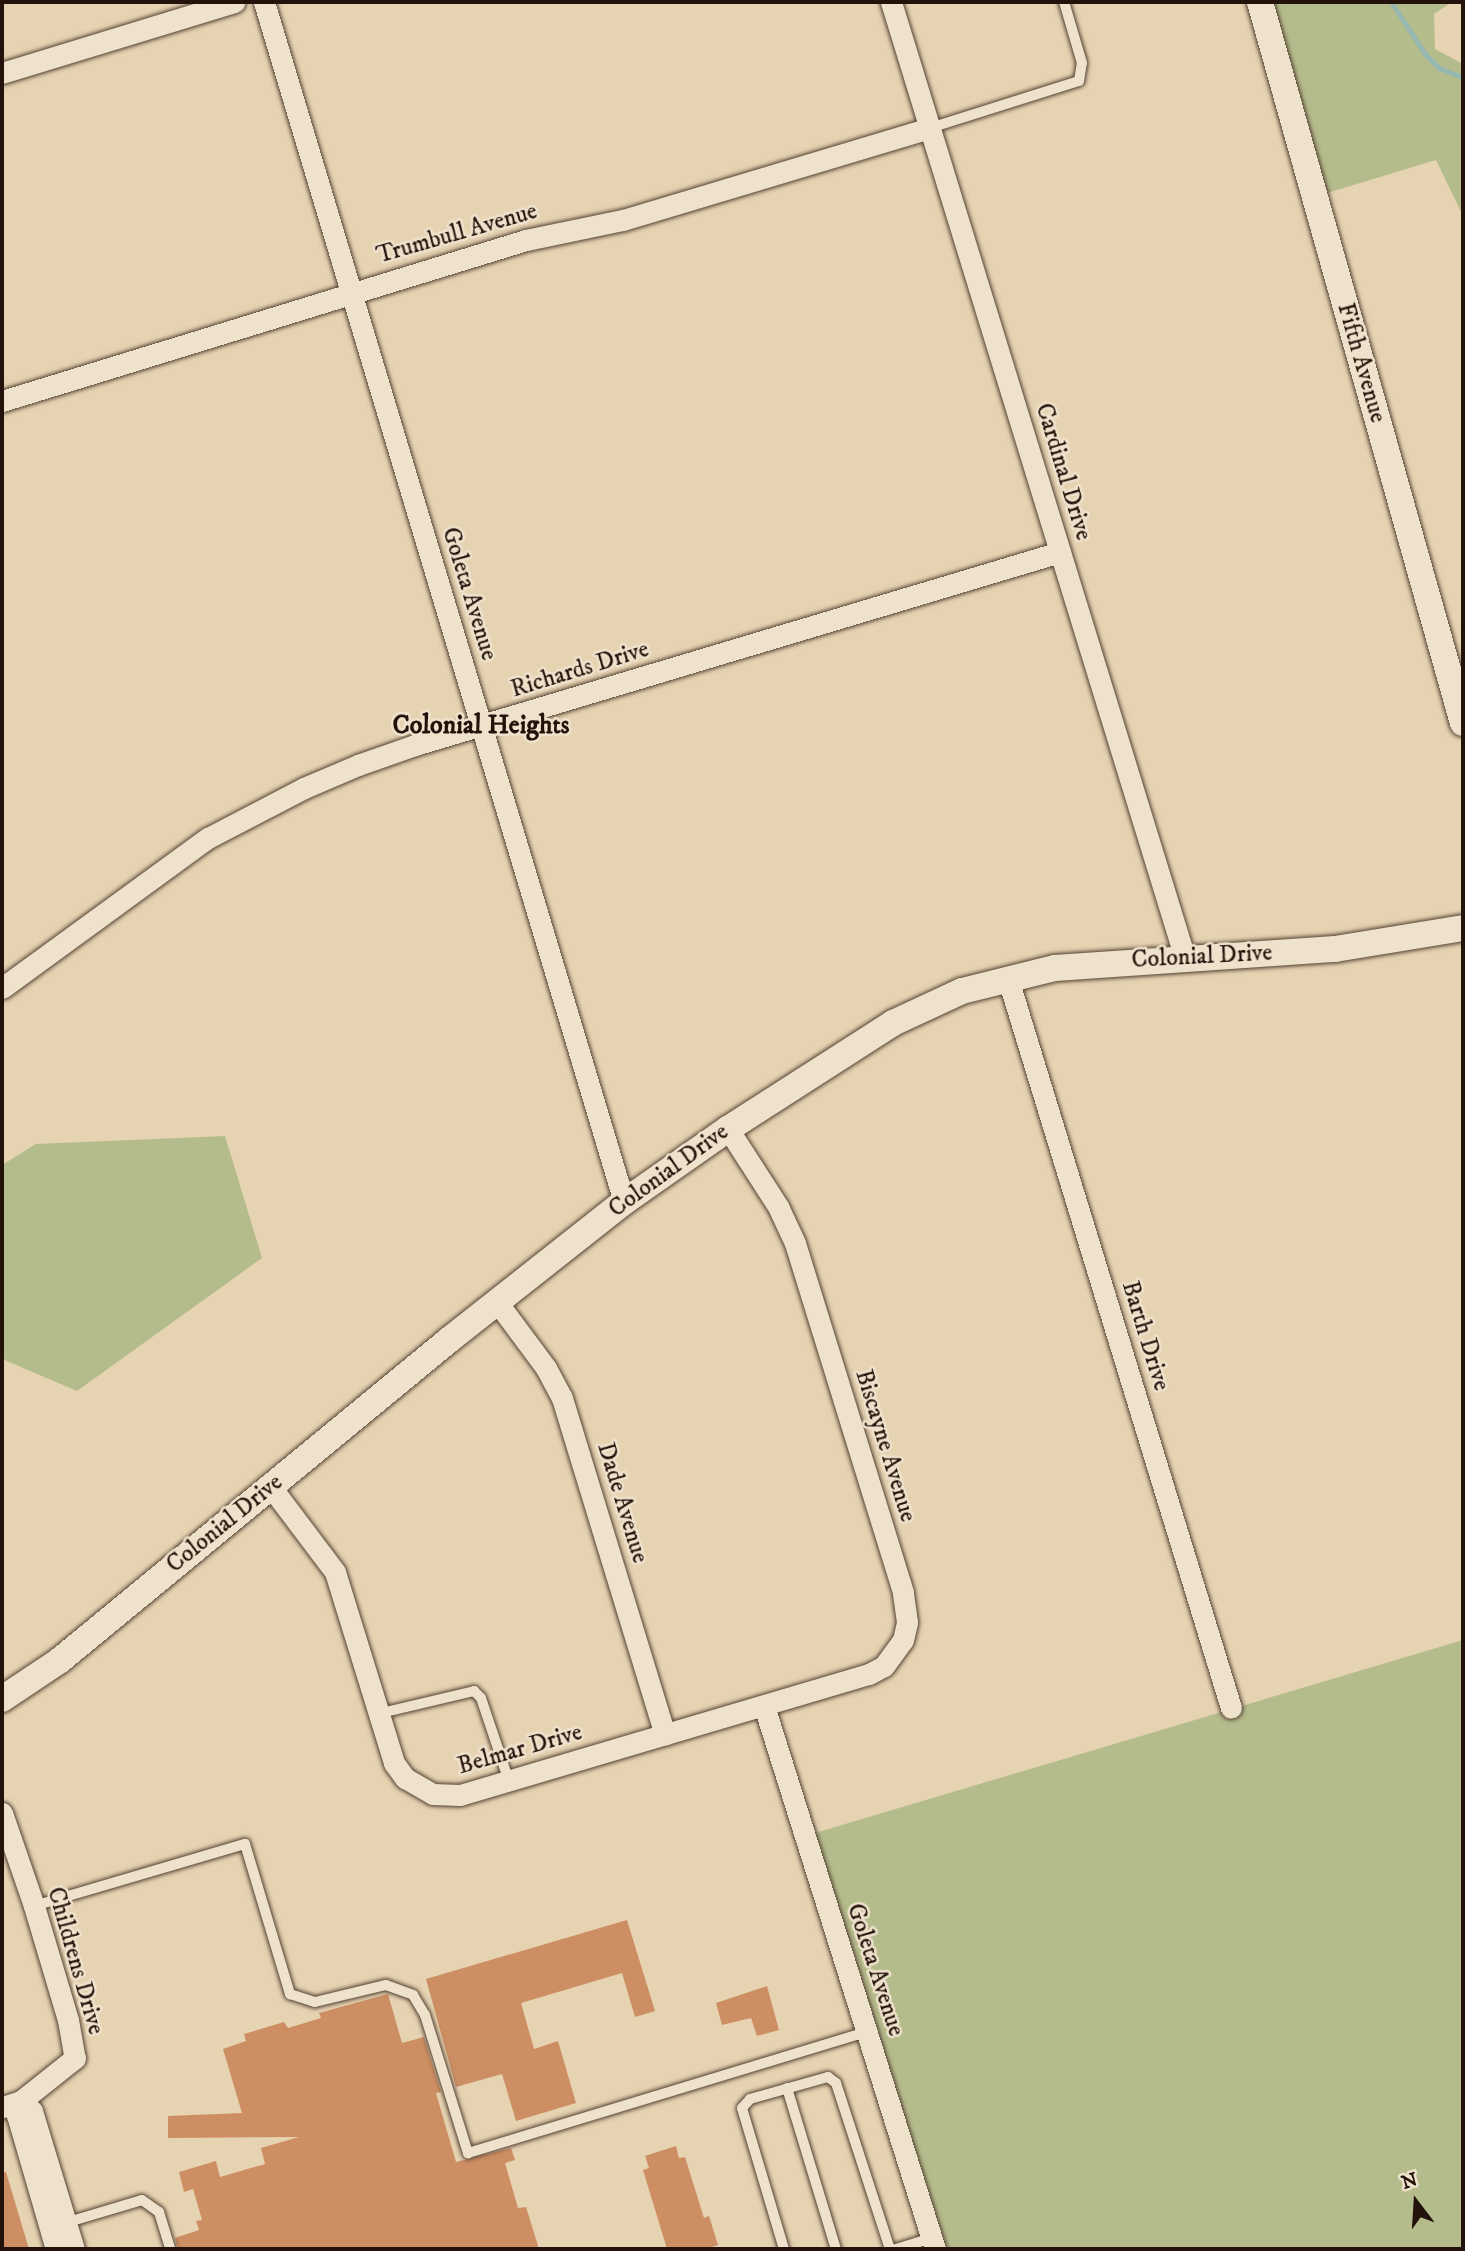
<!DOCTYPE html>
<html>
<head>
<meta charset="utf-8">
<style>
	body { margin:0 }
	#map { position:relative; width:1465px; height:2251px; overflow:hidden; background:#e6d3b2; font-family:"IM FELL DW Pica",serif }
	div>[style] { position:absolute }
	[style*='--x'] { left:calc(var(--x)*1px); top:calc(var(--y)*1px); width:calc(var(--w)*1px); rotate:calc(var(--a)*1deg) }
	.green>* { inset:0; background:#b5bc8c }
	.stream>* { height:5px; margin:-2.5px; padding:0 2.5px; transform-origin:2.5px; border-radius:2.5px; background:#97b7b1 }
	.building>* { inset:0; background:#cd8e63 }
	.roads { filter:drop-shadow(0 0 2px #544233) drop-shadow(0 0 2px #544233) }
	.service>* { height:10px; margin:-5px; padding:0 5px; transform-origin:5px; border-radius:5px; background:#efe2cd }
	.minor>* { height:21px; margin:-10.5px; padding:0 10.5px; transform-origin:10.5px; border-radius:10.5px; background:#efe2cd }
	.tertiary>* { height:26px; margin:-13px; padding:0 13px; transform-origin:13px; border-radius:13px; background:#efe2cd }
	span { translate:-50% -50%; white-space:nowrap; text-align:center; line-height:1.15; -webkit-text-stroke:5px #efe2cd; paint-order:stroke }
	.street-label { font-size:24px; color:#231209 }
	.neighbourhood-label { font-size:26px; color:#231209; font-weight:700 }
	.frame { position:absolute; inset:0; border:4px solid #231209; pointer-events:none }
	.north { position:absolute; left:1381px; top:2167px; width:70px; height:70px; -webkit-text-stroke:5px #efe2cd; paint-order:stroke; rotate:343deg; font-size:19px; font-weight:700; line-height:28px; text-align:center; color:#231209 }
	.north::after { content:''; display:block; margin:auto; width:24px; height:32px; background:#231209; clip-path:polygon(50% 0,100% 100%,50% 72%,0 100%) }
</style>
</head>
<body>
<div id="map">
	<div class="green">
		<i style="clip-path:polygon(1260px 2px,1452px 2px,1434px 14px,1435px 49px,1463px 64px,1463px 216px,1436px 160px,1314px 197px)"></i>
		<i style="clip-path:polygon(225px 1136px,262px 1258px,77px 1391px,2px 1359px,2px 1165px,36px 1144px)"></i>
		<i style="clip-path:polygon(1463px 1640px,1463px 2249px,935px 2249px,805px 1836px)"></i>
	</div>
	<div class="stream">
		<i style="--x:1391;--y:2;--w:62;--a:56.8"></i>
		<i style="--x:1425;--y:54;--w:20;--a:45"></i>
		<i style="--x:1439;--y:68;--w:26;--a:21"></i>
	</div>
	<div class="building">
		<i style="clip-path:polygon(627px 1920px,655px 2011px,635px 2017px,622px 1973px,521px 2003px,534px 2049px,558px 2041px,576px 2103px,516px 2121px,502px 2074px,456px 2087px,426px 1979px)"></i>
		<i style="clip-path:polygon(767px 1986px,779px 2030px,757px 2036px,751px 2018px,722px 2025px,716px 2003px)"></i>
		<i style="clip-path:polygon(388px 1994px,402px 2043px,424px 2037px,441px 2092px,436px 2093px,456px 2162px,511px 2148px,515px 2160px,505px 2163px,518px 2208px,526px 2207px,539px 2249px,178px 2249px,175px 2238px,199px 2230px,196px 2221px,202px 2220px,193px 2189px,184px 2192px,179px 2172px,216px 2161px,220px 2177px,265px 2164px,261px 2148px,299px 2137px,168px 2138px,168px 2116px,242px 2113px,223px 2049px,246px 2041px,244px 2034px,284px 2022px,288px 2028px,321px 2018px,319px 2013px)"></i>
		<i style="clip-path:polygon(676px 2146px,679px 2158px,685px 2157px,704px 2218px,709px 2216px,718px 2245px,712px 2247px,713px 2249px,667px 2249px,643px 2170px,649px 2168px,645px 2156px)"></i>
		<i style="clip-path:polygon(6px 2172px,29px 2249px,2px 2249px,2px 2173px)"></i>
	</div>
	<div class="roads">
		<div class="service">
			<i style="--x:930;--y:128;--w:156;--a:-17.5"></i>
			<i style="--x:1079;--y:81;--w:18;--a:-81"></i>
			<i style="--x:1082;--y:63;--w:64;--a:-106.4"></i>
			<i style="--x:377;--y:1714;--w:100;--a:-13.3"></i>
			<i style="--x:474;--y:1691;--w:10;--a:45"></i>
			<i style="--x:481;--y:1698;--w:88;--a:71.4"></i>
			<i style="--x:34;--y:1906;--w:220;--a:-16.4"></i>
			<i style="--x:245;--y:1844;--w:157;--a:73.3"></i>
			<i style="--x:290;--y:1994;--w:26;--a:18"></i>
			<i style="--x:315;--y:2002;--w:73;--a:-13.5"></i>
			<i style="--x:386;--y:1985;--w:29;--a:20"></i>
			<i style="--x:413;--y:1995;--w:23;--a:59"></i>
			<i style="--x:425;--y:2015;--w:145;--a:72.7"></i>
			<i style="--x:468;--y:2153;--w:417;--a:-16.9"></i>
			<i style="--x:787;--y:2088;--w:168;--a:73.1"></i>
			<i style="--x:65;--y:2223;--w:80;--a:-16.6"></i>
			<i style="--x:142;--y:2200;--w:21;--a:35"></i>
			<i style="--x:159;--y:2212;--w:39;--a:73"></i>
			<i style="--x:784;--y:2249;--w:147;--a:-106.6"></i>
			<i style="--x:742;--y:2108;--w:12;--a:-48"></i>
			<i style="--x:750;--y:2099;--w:81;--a:-15.8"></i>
			<i style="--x:828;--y:2077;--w:10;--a:37"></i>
			<i style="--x:836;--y:2083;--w:175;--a:72"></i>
			<i style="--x:896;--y:2249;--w:38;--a:-17"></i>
		</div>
		<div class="minor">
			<i style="--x:264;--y:2;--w:1253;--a:73.3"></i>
			<i style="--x:891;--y:2;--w:1000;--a:72.91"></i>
			<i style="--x:2;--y:73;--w:243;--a:-17"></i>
			<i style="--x:2;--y:401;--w:548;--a:-17.08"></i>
			<i style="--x:526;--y:240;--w:99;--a:-11.7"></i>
			<i style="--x:623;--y:220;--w:320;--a:-16.7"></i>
			<i style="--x:1008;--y:979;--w:762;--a:72.99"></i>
			<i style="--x:2;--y:988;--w:255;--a:-36.1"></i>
			<i style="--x:208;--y:838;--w:108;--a:-27.5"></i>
			<i style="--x:304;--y:788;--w:59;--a:-23.1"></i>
			<i style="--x:358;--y:765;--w:60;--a:-19.3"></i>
			<i style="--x:415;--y:745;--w:673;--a:-16.66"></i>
			<i style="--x:497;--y:1302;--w:82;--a:53.4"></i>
			<i style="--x:546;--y:1368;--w:34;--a:62"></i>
			<i style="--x:562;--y:1398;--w:352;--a:73"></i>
			<i style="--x:271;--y:1487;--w:106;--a:53"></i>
			<i style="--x:335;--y:1572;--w:200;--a:72.8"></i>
			<i style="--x:394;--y:1763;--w:19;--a:54"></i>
			<i style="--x:405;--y:1778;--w:32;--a:30"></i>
			<i style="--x:433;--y:1794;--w:27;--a:2"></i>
			<i style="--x:460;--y:1795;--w:427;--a:-16.5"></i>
			<i style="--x:869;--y:1674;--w:17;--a:-28"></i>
			<i style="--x:884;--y:1666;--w:32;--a:-54"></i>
			<i style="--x:903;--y:1640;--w:18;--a:-77"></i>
			<i style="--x:907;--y:1622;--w:30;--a:-98"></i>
			<i style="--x:903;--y:1592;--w:365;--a:-107.2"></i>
			<i style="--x:795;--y:1243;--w:38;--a:-115"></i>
			<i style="--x:779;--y:1208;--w:94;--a:-122.8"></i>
			<i style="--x:764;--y:1706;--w:569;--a:72.52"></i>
			<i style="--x:2;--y:1813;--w:98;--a:71"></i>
			<i style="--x:34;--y:1906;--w:119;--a:73.4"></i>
			<i style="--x:68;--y:2020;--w:39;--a:80"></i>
			<i style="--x:75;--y:2058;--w:69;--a:141.5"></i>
			<i style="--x:21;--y:2101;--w:20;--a:162"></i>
			<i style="--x:21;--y:2101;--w:15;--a:42"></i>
			<i style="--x:32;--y:2111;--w:144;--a:73.1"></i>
			<i style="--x:21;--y:2101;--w:15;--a:106"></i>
			<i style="--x:17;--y:2115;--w:140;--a:73.8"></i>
		</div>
		<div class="tertiary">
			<i style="--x:1260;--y:2;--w:749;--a:74.28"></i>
			<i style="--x:2;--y:1699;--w:69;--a:-33.7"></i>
			<i style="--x:59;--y:1661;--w:505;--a:-39.46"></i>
			<i style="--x:449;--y:1340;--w:223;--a:-38.3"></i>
			<i style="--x:624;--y:1202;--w:127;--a:-35.1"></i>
			<i style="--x:728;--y:1129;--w:196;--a:-32.7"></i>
			<i style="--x:893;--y:1023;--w:76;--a:-24.9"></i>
			<i style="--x:962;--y:991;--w:96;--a:-13.9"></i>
			<i style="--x:1055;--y:968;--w:281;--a:-3.9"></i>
			<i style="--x:1335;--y:949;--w:130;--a:-9.3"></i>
		</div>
	</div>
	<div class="street-label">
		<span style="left:457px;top:234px;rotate:-16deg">Trumbull Avenue</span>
		<span style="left:1361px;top:363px;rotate:74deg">Fifth Avenue</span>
		<span style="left:1063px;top:472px;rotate:73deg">Cardinal Drive</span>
		<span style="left:469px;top:594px;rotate:73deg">Goleta Avenue</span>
		<span style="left:580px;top:670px;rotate:-17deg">Richards Drive</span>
		<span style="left:1202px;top:957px;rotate:-3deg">Colonial Drive</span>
		<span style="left:669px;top:1171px;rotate:-36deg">Colonial Drive</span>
		<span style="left:1145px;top:1336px;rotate:73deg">Barth Drive</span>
		<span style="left:885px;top:1446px;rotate:73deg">Biscayne Avenue</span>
		<span style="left:622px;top:1503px;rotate:73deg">Dade Avenue</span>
		<span style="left:225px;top:1524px;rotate:-39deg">Colonial Drive</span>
		<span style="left:520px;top:1750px;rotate:-16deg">Belmar Drive</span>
		<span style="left:75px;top:1961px;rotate:74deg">Childrens Drive</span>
		<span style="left:875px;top:1970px;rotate:72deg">Goleta Avenue</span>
	</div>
	<div class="neighbourhood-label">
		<span style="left:481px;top:726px">Colonial Heights</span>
	</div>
	<div class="frame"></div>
	<div class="north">N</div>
</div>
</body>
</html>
